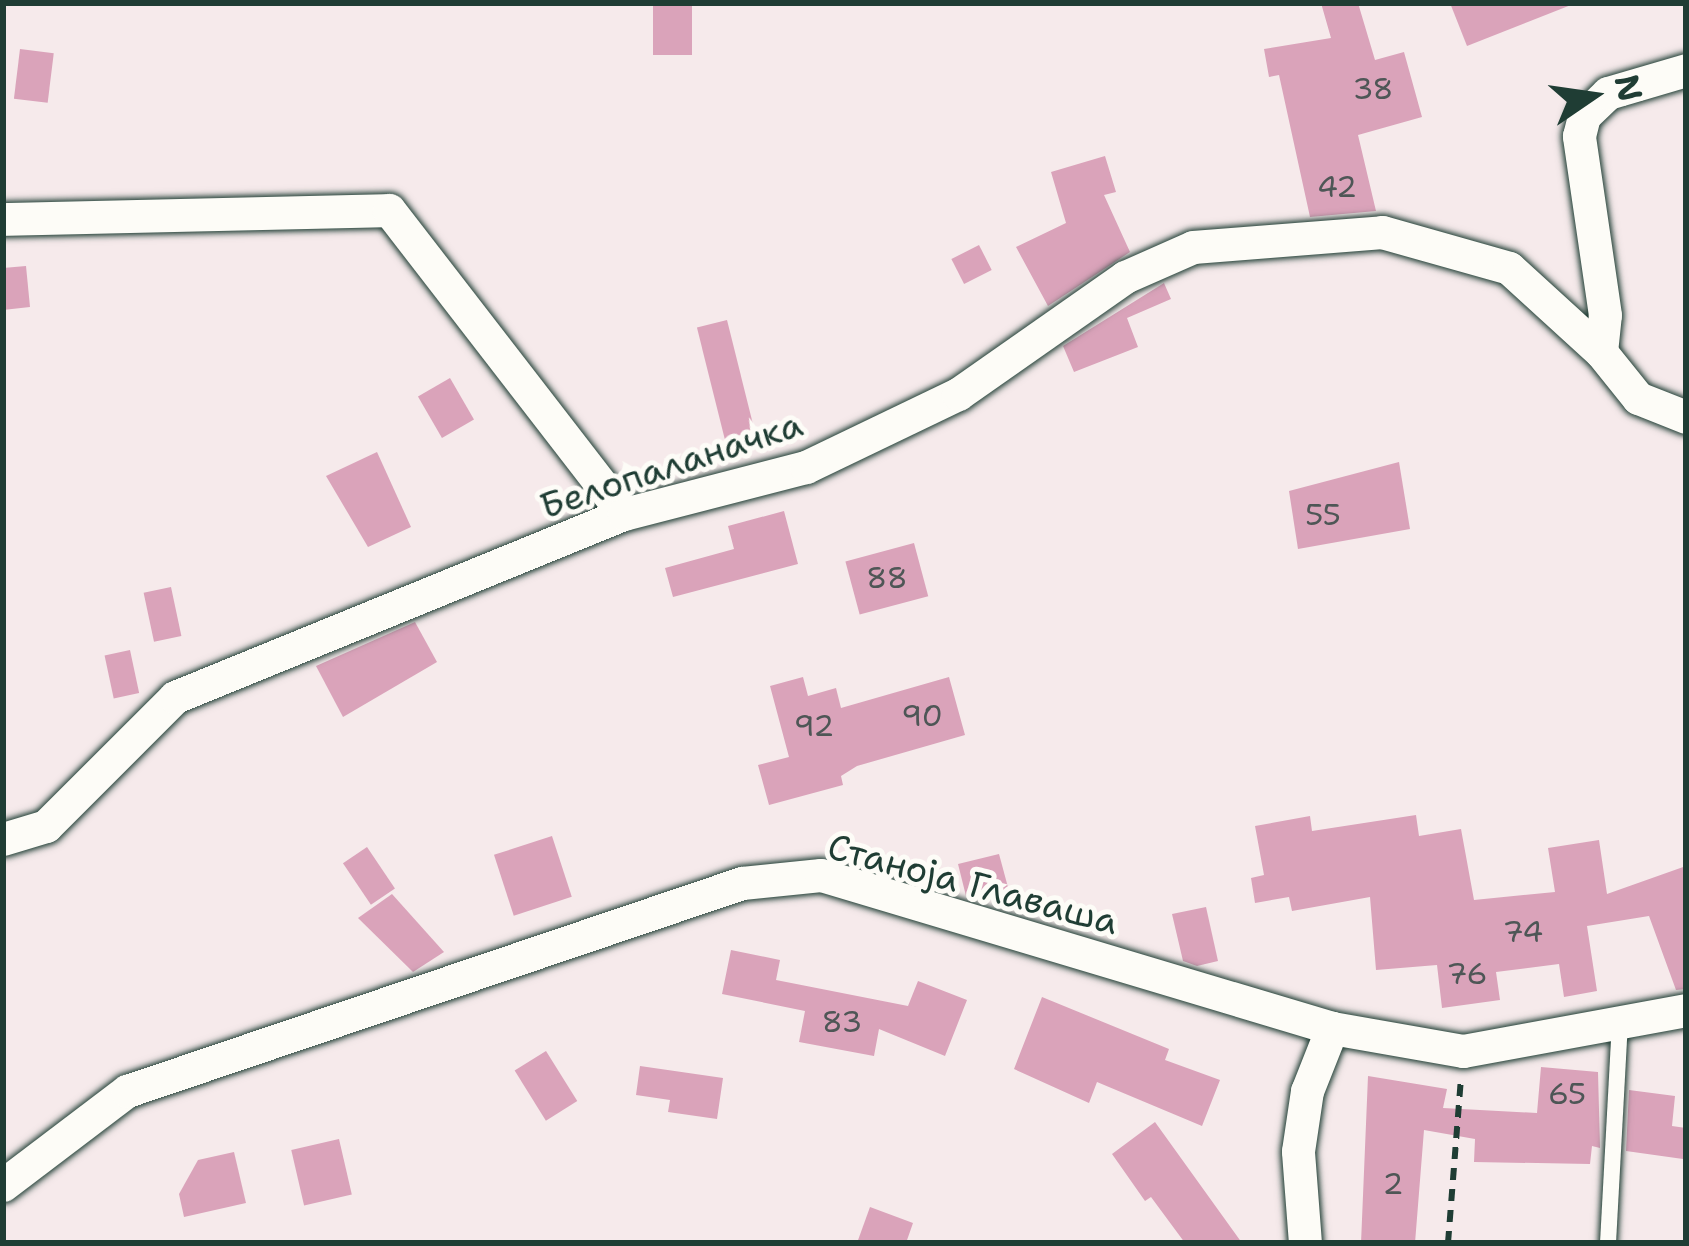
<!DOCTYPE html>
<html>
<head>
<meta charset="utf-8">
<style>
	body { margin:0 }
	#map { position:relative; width:1689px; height:1246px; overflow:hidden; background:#f6eaeb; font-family:"Shantell Sans",sans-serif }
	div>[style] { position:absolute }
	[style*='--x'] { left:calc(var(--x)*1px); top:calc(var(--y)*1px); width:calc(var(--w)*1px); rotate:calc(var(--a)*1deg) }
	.building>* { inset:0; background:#daa3ba; transform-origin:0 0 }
	.path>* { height:6px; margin-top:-3px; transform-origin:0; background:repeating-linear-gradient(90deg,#1f3d34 0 12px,transparent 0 21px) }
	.roads { filter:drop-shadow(0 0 3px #1f3d34) drop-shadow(0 0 3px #1f3d34) }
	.lane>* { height:16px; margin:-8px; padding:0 8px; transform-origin:8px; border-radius:8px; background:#fdfcf7 }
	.street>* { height:33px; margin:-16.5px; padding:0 16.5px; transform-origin:16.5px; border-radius:16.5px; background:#fdfcf7 }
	span { translate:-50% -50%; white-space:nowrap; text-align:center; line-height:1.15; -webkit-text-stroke:10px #fdfcf7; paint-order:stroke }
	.number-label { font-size:30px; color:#4e5656 }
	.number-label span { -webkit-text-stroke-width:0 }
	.street-label { font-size:36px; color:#1f3d34 }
	.frame { position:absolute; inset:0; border:6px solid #1f3d34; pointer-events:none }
	.north { position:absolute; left:1533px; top:36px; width:120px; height:120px; -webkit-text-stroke:9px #fdfcf7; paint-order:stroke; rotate:77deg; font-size:33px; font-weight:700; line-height:48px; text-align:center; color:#1f3d34 }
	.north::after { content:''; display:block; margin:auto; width:42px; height:54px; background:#1f3d34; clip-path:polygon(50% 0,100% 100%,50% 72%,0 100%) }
</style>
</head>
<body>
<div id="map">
	<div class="building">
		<i style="left:653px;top:3px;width:39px;height:52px"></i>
		<i style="clip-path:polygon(1321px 3px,1358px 3px,1375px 60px,1404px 52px,1422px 117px,1358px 135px,1376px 211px,1310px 217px,1279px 75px,1269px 77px,1264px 49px,1331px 38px)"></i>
		<i style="clip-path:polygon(1450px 3px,1571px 3px,1571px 5px,1467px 46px)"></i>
		<i style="left:20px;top:49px;width:34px;height:50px;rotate:7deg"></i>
		<i style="clip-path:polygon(1105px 156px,1116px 192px,1104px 195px,1130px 252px,1048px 306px,1016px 247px,1066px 223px,1051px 172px)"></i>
		<i style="left:979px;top:245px;width:28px;height:31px;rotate:63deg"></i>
		<i style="clip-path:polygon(26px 266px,30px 307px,3px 310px,3px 268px)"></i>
		<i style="clip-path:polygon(1164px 283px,1171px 299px,1127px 318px,1138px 347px,1074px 372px,1063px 346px)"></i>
		<i style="left:727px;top:320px;width:115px;height:31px;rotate:76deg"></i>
		<i style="left:450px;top:378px;width:48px;height:37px;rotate:60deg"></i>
		<i style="clip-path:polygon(377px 452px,411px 527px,368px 547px,326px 476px)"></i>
		<i style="clip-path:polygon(1399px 462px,1410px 529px,1298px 549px,1289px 491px)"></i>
		<i style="clip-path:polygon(784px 511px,798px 564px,673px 597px,665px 568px,734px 549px,728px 526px)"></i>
		<i style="left:914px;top:543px;width:55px;height:71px;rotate:75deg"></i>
		<i style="left:171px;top:587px;width:50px;height:28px;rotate:78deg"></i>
		<i style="clip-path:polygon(415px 622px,437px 662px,343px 717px,316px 666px)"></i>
		<i style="left:130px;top:650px;width:44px;height:26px;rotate:78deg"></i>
		<i style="clip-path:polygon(803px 677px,808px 696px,836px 688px,841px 708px,949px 677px,965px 735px,857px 766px,841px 776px,843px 785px,769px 805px,758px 765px,789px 757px,770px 686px)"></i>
		<i style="clip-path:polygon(1416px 815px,1419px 836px,1461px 829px,1474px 900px,1555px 892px,1548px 848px,1599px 840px,1607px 894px,1686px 866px,1686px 989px,1676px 990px,1649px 916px,1587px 926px,1597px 991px,1564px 997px,1559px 964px,1496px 972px,1500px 1000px,1442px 1008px,1437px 965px,1376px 970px,1370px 897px,1292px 911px,1289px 897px,1255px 903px,1251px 878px,1264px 875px,1255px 826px,1310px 816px,1312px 831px)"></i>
		<i style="left:552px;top:836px;width:64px;height:61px;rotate:72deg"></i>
		<i style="left:367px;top:847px;width:50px;height:29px;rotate:56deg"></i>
		<i style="clip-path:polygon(999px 854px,1009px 891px,966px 896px,958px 864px)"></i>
		<i style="clip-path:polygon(392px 894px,444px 952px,413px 972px,358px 918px)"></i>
		<i style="clip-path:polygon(1206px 907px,1218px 961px,1197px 966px,1183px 961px,1172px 914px)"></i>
		<i style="clip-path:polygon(731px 950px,780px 960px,776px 980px,908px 1006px,918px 981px,967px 1000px,945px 1056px,879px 1029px,874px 1056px,799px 1042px,805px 1011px,722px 994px)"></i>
		<i style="clip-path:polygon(1042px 997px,1169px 1049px,1165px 1060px,1220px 1080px,1202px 1126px,1097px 1082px,1089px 1103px,1014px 1069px)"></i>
		<i style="left:546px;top:1051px;width:59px;height:37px;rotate:58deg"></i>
		<i style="clip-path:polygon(640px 1066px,723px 1078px,717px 1119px,668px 1112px,670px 1100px,636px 1095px)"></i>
		<i style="clip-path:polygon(1541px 1067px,1598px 1072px,1600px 1148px,1592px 1146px,1590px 1164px,1474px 1162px,1475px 1139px,1424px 1130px,1415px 1243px,1361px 1243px,1368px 1076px,1447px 1089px,1443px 1108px,1537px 1113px)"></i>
		<i style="clip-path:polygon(1629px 1090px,1675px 1096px,1672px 1126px,1686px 1128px,1683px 1159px,1626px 1151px)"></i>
		<i style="clip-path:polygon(1155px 1122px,1242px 1243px,1185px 1243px,1151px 1197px,1145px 1201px,1112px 1154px)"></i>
		<i style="left:339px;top:1139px;width:57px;height:49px;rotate:77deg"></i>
		<i style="clip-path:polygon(234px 1152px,246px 1203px,184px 1217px,179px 1194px,198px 1160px)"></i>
		<i style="clip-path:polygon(870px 1207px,913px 1223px,906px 1243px,857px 1243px)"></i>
	</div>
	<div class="path">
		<i style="--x:1448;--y:1243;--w:166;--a:-85.5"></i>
	</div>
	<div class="roads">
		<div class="lane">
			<i style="--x:1608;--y:1243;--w:220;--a:-86.9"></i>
		</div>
		<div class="street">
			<i style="--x:3;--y:219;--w:386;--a:-1.3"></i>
			<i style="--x:389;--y:210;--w:384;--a:52.3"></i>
			<i style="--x:1601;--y:352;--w:37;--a:-84"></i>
			<i style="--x:1605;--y:315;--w:181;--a:-98.3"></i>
			<i style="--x:1579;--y:136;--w:21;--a:-76"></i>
			<i style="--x:1584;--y:116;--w:33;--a:-44"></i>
			<i style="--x:1608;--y:93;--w:81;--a:-16.4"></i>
			<i style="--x:3;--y:839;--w:45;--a:-16.8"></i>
			<i style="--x:46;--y:826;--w:182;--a:-45"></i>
			<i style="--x:175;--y:697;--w:485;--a:-22.2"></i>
			<i style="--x:624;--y:514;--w:188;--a:-14.5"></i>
			<i style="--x:806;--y:467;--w:169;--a:-25.7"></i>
			<i style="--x:958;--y:394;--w:204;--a:-35"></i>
			<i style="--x:1125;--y:277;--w:74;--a:-23.8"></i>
			<i style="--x:1193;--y:247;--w:190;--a:-4.5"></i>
			<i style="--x:1382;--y:232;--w:132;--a:15.8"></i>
			<i style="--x:1509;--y:268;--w:125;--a:42.4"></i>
			<i style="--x:1601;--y:352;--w:59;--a:51.2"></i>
			<i style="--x:1638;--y:398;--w:52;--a:21.6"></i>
			<i style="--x:3;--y:1185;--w:156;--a:-37.2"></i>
			<i style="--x:127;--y:1091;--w:649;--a:-18.69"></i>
			<i style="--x:742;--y:883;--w:79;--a:-5.8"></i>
			<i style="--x:821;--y:875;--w:533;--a:16.67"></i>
			<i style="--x:1332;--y:1028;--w:133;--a:10"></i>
			<i style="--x:1463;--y:1051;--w:227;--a:-10.4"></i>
			<i style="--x:1305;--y:1243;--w:92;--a:-94.4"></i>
			<i style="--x:1298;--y:1151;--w:61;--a:-81.5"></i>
			<i style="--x:1307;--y:1091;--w:68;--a:-68.4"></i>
		</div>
	</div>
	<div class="number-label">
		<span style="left:1373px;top:89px">38</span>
		<span style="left:1337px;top:187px">42</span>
		<span style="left:1323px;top:515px">55</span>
		<span style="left:887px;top:578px">88</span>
		<span style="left:922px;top:716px">90</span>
		<span style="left:814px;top:726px">92</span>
		<span style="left:1523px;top:932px">74</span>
		<span style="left:1467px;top:974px">76</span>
		<span style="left:842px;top:1022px">83</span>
		<span style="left:1567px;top:1094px">65</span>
		<span style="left:1393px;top:1184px">2</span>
	</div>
	<div class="street-label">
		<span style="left:671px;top:465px;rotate:-18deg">Белопаланачка</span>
		<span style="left:973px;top:884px;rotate:15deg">Станоја Главаша</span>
	</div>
	<div class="frame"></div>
	<div class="north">N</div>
</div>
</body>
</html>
